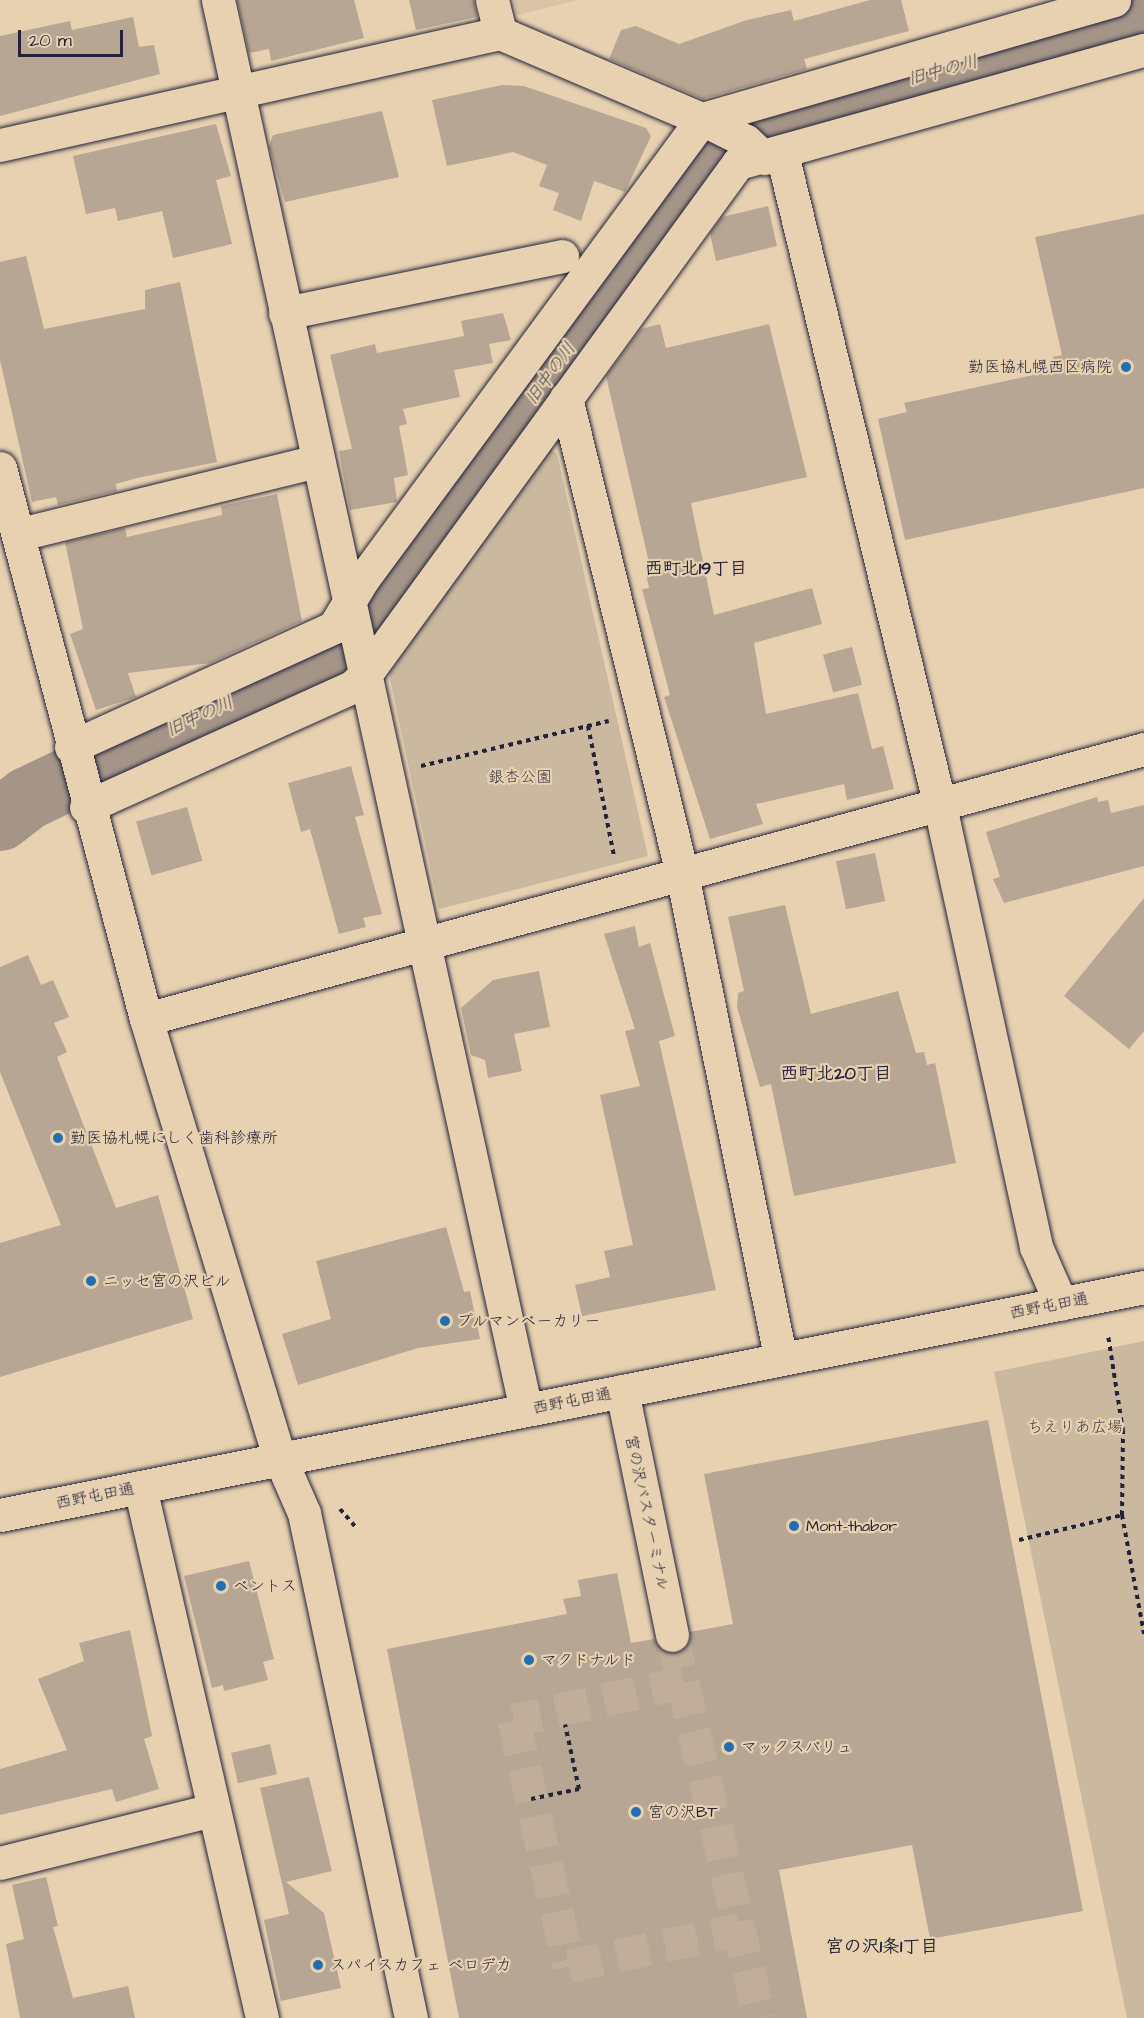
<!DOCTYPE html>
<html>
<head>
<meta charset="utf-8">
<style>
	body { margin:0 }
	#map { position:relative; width:1144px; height:2018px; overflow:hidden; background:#e7d1b0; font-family:"Architects Daughter","Klee One",sans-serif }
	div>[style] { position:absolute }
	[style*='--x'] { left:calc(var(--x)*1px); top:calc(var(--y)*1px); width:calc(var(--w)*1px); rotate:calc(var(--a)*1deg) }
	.built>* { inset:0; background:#d9c4a7 }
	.green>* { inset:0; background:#cab89f }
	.river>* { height:63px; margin:-31.5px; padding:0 31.5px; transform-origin:31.5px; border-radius:31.5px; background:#a49588 }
	.building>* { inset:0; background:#b7a693; transform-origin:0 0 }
	.minor-tunnel>* { height:33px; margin-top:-16.5px; transform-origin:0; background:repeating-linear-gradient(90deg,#c0ae99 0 33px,transparent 0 49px) }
	.path>* { height:4px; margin-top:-2px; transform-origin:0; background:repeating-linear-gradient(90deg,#22223b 0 4.5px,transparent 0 9px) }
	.roads { filter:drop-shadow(0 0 2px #22223b) drop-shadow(0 0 2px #22223b) }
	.minor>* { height:33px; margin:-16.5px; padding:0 16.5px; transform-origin:16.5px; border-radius:16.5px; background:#e7d1b0 }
	.dots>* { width:16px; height:16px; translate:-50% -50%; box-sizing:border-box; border:3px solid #e7d1b0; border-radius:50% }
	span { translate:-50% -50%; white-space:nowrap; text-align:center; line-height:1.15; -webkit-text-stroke:4.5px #e7d1b0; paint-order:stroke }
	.poi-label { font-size:16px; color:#22223b }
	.right { translate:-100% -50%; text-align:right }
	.left { translate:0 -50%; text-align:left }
	.park-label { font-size:16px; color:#44404f }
	.street-label { font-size:16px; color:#22223b }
	.water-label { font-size:18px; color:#423f4e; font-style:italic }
	.neighbourhood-label { font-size:18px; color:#22223b; font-weight:700 }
	.scale { position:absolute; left:18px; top:30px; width:105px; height:27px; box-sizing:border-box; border:3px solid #22223b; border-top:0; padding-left:8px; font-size:18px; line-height:21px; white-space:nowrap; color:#22223b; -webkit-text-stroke:4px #e7d1b0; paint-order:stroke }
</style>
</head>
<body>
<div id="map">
	<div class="built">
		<i style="clip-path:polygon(514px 0,578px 0,517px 15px)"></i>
	</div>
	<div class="green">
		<i style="clip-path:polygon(551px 449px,557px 454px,648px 856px,439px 909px,388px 669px)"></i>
		<i style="clip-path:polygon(1144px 1341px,1144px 2018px,1127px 2018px,994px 1372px)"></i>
	</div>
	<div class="river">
		<i style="--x:0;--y:819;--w:34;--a:-38"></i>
		<i style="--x:27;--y:798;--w:212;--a:-25.5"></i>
		<i style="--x:218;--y:707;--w:111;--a:-21.7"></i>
		<i style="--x:321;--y:666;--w:74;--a:-41.7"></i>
		<i style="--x:376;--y:617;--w:563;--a:-54.33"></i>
		<i style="--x:704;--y:160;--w:63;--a:-38"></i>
		<i style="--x:754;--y:121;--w:403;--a:-14.7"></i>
	</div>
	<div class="building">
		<i style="clip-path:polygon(237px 0,354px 0,364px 38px,271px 61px,269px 49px,249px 53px)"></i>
		<i style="clip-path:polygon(409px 0,474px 0,477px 17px,416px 30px)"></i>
		<i style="clip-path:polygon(870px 0,901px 0,909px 31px,804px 59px,807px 69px,703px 99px,609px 59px,621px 30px,636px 26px,679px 44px,747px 20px,791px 10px,794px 21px)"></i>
		<i style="clip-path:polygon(133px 17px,139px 47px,154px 45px,160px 74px,0 116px,0 36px,70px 21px,72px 30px)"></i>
		<i style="clip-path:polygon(502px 85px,524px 86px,646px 128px,651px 136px,625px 192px,594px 181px,581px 221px,553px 210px,559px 193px,539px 186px,547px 165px,513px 152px,447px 166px,432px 100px)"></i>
		<i style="clip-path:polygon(382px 111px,399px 177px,285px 202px,269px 146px,273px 135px)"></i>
		<i style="clip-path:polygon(216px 124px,231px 176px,216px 180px,232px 244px,173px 258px,162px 211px,118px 221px,115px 208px,86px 214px,73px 156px)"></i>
		<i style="clip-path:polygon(768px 206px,777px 246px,716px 261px,710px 233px,722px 217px)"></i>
		<i style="clip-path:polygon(1144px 214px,1144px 488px,905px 540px,878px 419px,907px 412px,904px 403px,1056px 370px,1053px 357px,1062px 355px,1035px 237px)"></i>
		<i style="clip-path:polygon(26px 256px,44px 329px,145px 309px,145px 290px,180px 282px,217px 462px,137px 478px,116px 484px,117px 491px,58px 505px,56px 497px,32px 502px,0 360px,0 262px)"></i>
		<i style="clip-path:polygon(503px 313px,511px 340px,489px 344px,493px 363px,454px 370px,460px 397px,403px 409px,407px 424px,399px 426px,408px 475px,394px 478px,397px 502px,350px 510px,339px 451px,352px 449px,330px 355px,375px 344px,377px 353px,464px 336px,461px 321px)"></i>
		<i style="clip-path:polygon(660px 324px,666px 348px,769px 324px,807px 477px,691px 503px,714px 615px,812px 588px,822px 624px,754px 643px,766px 714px,858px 693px,872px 749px,883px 746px,894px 789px,847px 800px,844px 784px,756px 804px,763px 824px,710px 839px,664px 697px,670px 695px,642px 589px,649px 588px,645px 568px,650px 567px,606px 376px,641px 329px)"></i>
		<i style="clip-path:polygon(277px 494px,302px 621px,210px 663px,128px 673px,136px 697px,96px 710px,70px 634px,83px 629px,65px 542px,125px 528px,127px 537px,222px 515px,221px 506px)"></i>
		<i style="left:852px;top:647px;width:39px;height:30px;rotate:75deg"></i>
		<i style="clip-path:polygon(351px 766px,364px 815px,355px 817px,382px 914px,363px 918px,366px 927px,339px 934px,310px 829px,301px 832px,288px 783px)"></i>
		<i style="clip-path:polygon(1097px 797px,1098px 802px,1108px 800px,1111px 813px,1144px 805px,1144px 866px,1004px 903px,993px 879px,1000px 877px,986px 832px)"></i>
		<i style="left:187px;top:807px;width:56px;height:53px;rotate:74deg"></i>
		<i style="left:875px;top:853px;width:49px;height:40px;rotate:78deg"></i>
		<i style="clip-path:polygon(1144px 898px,1144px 1031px,1129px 1049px,1064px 996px)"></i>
		<i style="clip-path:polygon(785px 905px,811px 1014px,898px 991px,916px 1053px,924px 1052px,927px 1065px,935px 1063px,956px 1163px,794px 1196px,771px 1084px,760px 1087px,737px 1007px,738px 993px,744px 991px,728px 917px)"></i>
		<i style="clip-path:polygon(635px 926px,639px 947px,650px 943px,675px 1036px,659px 1041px,716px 1290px,582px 1316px,575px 1285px,610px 1277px,604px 1251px,633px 1245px,600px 1095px,640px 1086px,625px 1031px,635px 1029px,604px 934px)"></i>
		<i style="clip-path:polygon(28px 955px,41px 985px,53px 980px,69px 1017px,54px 1023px,67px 1052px,57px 1057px,116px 1208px,158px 1195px,193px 1319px,0 1377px,0 1243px,61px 1225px,0 1072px,0 967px)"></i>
		<i style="clip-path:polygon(539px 971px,550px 1027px,514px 1034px,522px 1071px,488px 1078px,485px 1060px,471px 1055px,461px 1008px,493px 980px)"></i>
		<i style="clip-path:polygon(446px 1227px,464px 1292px,470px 1291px,480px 1339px,418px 1348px,298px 1385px,282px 1334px,331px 1319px,316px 1261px)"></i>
		<i style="clip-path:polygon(988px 1420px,1083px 1911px,930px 1939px,912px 1845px,779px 1870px,807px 2018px,459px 2018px,387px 1649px,567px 1614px,563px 1599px,581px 1596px,578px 1580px,617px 1573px,631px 1643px,654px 1639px,666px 1653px,676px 1653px,690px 1641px,690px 1632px,733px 1624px,704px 1474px)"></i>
		<i style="clip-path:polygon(249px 1561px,274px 1659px,263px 1662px,268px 1680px,224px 1691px,223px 1685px,212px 1688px,184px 1576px)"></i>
		<i style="clip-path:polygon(130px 1630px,152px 1736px,144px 1739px,159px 1789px,116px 1802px,112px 1789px,0 1815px,0 1769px,67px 1750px,38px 1679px,84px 1661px,79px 1643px)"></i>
		<i style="left:270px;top:1744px;width:31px;height:40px;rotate:77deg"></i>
		<i style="clip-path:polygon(309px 1777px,332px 1871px,286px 1882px,324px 1913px,341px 1988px,281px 2001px,264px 1920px,289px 1914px,260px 1788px)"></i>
		<i style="clip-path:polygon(46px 1877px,58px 1926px,53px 1927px,73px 1998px,128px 1986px,135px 2018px,20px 2018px,6px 1944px,24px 1939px,12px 1885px)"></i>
	</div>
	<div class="minor-tunnel">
		<i style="--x:672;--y:1635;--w:393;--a:77.1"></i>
		<i style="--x:684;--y:1682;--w:174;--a:167.4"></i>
		<i style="--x:514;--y:1720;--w:252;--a:77.4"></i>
		<i style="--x:569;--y:1966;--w:175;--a:-12.2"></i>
	</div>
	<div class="path">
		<i style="--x:588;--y:726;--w:133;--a:78.7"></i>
		<i style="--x:421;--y:766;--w:193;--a:-13.5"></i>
		<i style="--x:340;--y:1509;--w:23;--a:49"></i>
		<i style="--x:1122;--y:1515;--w:121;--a:79.5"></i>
		<i style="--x:1019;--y:1540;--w:106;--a:-13.6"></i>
		<i style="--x:1122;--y:1515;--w:84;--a:-89.3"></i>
		<i style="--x:1123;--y:1431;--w:97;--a:-98.9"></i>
		<i style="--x:531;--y:1799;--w:49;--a:-11.8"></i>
		<i style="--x:579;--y:1789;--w:66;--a:-102.2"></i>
	</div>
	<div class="roads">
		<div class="minor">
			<i style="--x:218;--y:0;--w:1443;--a:77.68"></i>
			<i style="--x:492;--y:0;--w:34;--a:76"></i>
			<i style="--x:0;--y:145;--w:512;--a:-12.63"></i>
			<i style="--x:500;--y:33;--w:220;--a:23.1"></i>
			<i style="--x:702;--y:119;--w:49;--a:26.6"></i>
			<i style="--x:746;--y:141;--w:25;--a:43"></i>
			<i style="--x:782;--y:154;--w:671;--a:76.38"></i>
			<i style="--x:940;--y:806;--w:451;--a:77.7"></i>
			<i style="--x:1036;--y:1247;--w:62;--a:66.3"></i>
			<i style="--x:285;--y:313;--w:283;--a:-11.6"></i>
			<i style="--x:566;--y:398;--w:490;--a:76.3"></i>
			<i style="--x:682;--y:874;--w:495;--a:78.5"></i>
			<i style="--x:0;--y:468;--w:570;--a:75.16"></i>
			<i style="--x:146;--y:1019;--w:457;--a:73.1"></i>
			<i style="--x:279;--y:1456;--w:62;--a:66.3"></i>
			<i style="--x:304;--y:1513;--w:516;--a:78.04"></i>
			<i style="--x:20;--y:534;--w:307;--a:-13.8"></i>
			<i style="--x:71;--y:747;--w:289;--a:-24.5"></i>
			<i style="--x:334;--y:627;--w:56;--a:-58.9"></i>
			<i style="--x:363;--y:579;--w:571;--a:-53.61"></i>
			<i style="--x:702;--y:119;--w:429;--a:-16.1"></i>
			<i style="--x:86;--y:807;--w:292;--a:-24.3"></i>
			<i style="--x:352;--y:687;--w:18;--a:-43"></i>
			<i style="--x:365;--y:675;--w:633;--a:-53.93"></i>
			<i style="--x:738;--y:163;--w:421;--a:-15.6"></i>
			<i style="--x:146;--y:1019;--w:1034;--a:-15.14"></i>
			<i style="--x:622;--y:1391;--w:249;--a:78.4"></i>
			<i style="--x:140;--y:1487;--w:545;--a:77.06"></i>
			<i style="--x:0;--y:1515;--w:1166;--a:-11.27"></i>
			<i style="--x:0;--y:1863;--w:219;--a:-14"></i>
		</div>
	</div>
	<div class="dots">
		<i style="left:1126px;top:367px;background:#1f6fb2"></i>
		<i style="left:58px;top:1138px;background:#1f6fb2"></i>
		<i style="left:91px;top:1281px;background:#1f6fb2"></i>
		<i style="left:445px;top:1321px;background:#1f6fb2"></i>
		<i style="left:794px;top:1526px;background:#1f6fb2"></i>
		<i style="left:221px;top:1586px;background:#1f6fb2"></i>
		<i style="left:529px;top:1660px;background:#1f6fb2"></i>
		<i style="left:729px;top:1747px;background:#1f6fb2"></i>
		<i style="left:636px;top:1812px;background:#1f6fb2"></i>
		<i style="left:318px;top:1965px;background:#1f6fb2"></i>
	</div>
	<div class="poi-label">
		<span class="right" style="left:1112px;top:367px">勤医協札幌西区病院</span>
		<span class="left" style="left:70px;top:1138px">勤医協札幌にしく歯科診療所</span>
		<span class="left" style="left:103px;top:1281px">ニッセ宮の沢ビル</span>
		<span class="left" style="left:457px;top:1321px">プルマンベーカリー</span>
		<span class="left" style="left:806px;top:1526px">Mont-thabor</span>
		<span class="left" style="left:233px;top:1586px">ベントス</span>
		<span class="left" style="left:541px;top:1660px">マクドナルド</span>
		<span class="left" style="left:741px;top:1747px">マックスバリュ</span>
		<span class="left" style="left:648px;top:1812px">宮の沢BT</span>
		<span class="left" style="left:330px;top:1965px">スパイスカフェ ベロデカ</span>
	</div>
	<div class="park-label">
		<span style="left:520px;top:777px">銀杏公園</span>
		<span style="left:1075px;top:1427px">ちえりあ広場</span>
	</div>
	<div class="street-label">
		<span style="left:1049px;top:1306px;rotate:-11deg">西野屯田通</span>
		<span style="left:572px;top:1401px;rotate:-11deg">西野屯田通</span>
		<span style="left:95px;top:1496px;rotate:-11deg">西野屯田通</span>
		<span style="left:647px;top:1513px;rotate:78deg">宮の沢バスターミナル</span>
	</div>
	<div class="water-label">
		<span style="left:943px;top:71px;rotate:-15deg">旧中の川</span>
		<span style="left:551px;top:374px;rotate:-54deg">旧中の川</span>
		<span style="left:200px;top:717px;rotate:-25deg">旧中の川</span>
	</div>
	<div class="neighbourhood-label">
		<span style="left:696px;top:569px">西町北19丁目</span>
		<span style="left:836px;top:1074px">西町北20丁目</span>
		<span style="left:882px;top:1947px">宮の沢1条1丁目</span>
	</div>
	<div class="scale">20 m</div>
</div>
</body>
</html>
